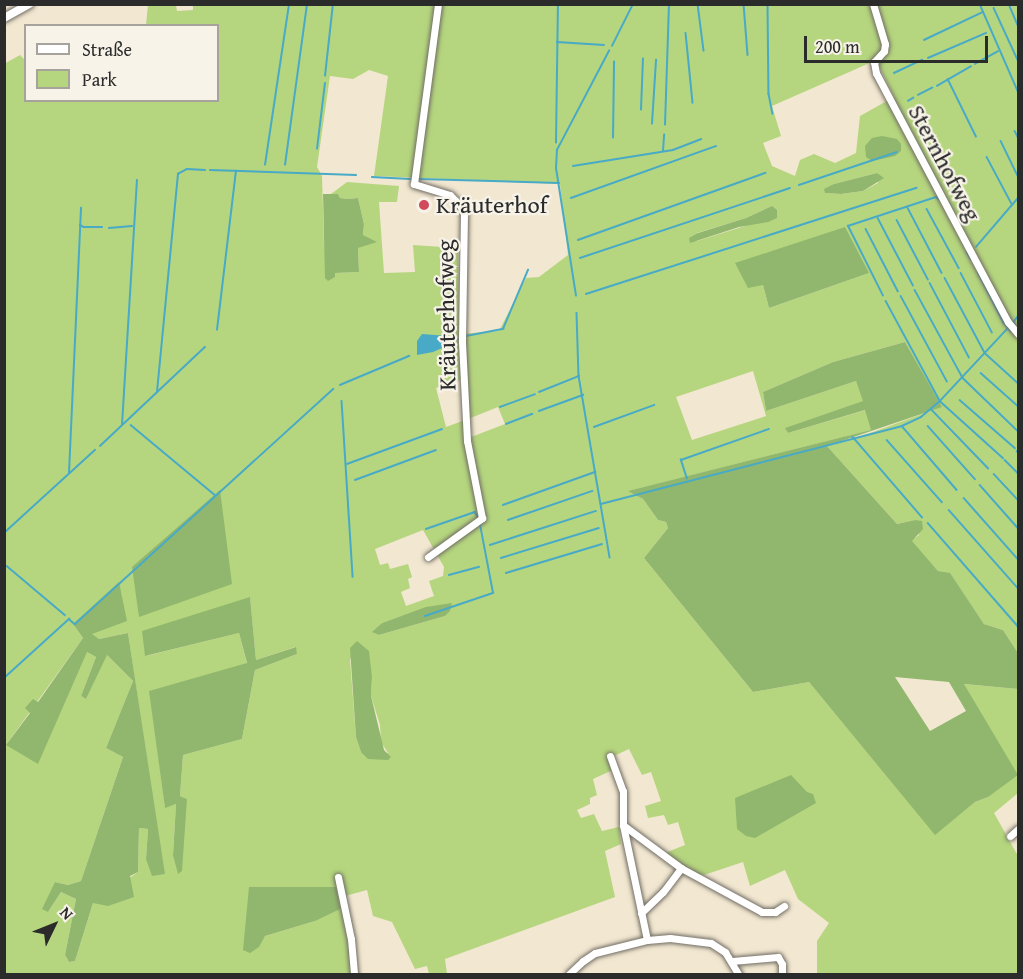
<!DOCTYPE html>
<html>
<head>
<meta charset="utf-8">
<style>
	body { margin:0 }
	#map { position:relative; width:1023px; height:979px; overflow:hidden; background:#f2e7d0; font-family:"Gentium Book Plus",serif }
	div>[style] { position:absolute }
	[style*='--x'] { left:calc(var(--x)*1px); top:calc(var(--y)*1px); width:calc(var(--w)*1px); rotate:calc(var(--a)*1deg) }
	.green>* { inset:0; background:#b5d67e }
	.forest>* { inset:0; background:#90b76d }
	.water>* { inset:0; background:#48aac7 }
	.stream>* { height:1.5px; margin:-0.75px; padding:0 0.75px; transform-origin:0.75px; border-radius:0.75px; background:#48aac7 }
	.roads { filter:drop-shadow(0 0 2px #716d65) drop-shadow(0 0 2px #716d65) }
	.minor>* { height:7px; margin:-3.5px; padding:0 3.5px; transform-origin:3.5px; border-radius:3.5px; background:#fff }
	.tertiary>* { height:8px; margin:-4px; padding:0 4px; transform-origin:4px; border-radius:4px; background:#fff }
	.dots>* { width:16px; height:16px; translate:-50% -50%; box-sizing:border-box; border:3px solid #f7f3e8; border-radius:50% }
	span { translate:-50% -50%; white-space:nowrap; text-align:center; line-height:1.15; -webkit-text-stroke:4.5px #f7f3e8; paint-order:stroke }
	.street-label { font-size:24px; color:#2b2b2b }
	.poi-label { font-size:24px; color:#2b2b2b }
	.left { translate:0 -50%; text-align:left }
	.frame { position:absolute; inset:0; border:6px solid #2b2b2b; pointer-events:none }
	.legend { position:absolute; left:24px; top:24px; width:195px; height:78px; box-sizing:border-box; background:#f7f3e8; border:2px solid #a5a39c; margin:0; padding:8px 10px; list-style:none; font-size:18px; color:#2b2b2b }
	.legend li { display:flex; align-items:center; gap:12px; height:30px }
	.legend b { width:30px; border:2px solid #a5a39c }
	.north { position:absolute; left:24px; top:895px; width:60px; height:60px; -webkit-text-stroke:4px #f7f3e8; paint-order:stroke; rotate:47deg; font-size:16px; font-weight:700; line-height:24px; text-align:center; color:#2b2b2b }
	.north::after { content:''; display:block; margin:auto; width:21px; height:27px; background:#2b2b2b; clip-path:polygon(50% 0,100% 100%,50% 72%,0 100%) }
	.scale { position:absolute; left:804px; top:36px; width:184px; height:27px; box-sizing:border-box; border:3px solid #2b2b2b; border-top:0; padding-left:8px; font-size:18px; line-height:21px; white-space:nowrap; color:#2b2b2b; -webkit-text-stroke:4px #f7f3e8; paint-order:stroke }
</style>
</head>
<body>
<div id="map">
	<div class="green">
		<i style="clip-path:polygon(evenodd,193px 4px,1018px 5px,1018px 653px,1003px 630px,984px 624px,950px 574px,938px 571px,911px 541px,919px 535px,915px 520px,897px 524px,827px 446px,873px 432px,941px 407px,905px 342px,833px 362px,763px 392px,766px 411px,856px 381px,864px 401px,786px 428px,788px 433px,866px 410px,872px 430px,629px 491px,643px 499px,658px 520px,666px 522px,668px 528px,644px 558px,753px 692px,809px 682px,935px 834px,975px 802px,988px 797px,963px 684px,1018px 689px,1018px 793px,994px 813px,1018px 856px,1018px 974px,817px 974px,817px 941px,829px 923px,798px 899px,785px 870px,750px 886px,743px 862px,704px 875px,697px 874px,665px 853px,685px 845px,678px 822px,668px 825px,664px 815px,648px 818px,645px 806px,661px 801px,651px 772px,642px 775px,629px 749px,614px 756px,615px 769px,593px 779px,597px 795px,590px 798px,590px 804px,577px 810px,581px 818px,594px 814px,602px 831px,619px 827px,621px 844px,605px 851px,615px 897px,445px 959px,447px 974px,429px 974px,427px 966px,415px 969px,392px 922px,373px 916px,367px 890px,345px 896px,355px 974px,5px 974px,4px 64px,20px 55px,25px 60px,26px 100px,218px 100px,218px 26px,146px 25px,148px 5px,176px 5px,177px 11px,193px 10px,193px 4px,881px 58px,879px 66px,894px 97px,860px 116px,856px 153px,835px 163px,814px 154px,800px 160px,795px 176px,772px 166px,763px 143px,781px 136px,772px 106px,881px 58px,193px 4px,369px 70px,388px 76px,374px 176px,560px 184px,568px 255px,539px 277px,526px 278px,499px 331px,459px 334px,458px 248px,413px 245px,415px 272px,384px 273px,379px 202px,397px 202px,399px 186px,347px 182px,331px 194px,338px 194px,340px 198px,348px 199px,358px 198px,364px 224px,363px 235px,366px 239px,373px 240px,358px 248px,359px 272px,335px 273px,324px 243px,322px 176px,317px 167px,330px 76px,353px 79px,369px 70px,193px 4px,877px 173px,878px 183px,863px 191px,841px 194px,825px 193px,834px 184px,877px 173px,193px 4px,772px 206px,748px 225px,697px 241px,697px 233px,746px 218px,772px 206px,193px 4px,869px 273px,769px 308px,763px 285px,869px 273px,193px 4px,753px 371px,766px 416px,692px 440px,676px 397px,753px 371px,193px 4px,466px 378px,468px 419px,498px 407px,505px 424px,466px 439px,465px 420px,446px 427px,436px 388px,466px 378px,193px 4px,423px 530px,444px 567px,443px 576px,429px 581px,434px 596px,406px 606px,401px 592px,410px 588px,408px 579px,412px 577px,408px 564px,390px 569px,388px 563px,380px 565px,375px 549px,423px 530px,193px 4px,250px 598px,256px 660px,295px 647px,297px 654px,255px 670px,242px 739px,183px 755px,180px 796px,187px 799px,173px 855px,176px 804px,165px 807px,150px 691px,247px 664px,239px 633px,146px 656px,250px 598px,193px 4px,402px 616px,445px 616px,379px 635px,373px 632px,382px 623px,402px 616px,193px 4px,73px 624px,99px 639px,128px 633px,164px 874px,146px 859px,148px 829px,139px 828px,138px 872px,93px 903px,75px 961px,69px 962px,65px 955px,76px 899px,61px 892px,48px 912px,55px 882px,68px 885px,81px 881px,123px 757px,106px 748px,133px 681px,106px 654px,86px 699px,81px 696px,96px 657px,87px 652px,6px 745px,83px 638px,73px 624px,193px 4px,364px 648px,372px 677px,371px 696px,380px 725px,381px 742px,388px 753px,361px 752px,356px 737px,350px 659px,364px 648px,193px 4px,249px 887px,315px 921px,265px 936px,261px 941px,249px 887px)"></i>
	</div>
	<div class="forest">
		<i style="clip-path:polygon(882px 136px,897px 139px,901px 144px,901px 151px,895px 156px,872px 161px,866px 157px,865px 146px,872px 138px)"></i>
		<i style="clip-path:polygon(877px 173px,884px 178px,863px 191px,841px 194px,825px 193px,824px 189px,834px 184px)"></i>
		<i style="clip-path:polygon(323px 194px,338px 194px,340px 198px,348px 199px,358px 198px,364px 224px,363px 235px,377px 242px,358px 248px,359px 272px,335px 273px,335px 277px,328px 281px,325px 278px)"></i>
		<i style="clip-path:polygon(772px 206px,777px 210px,777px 218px,768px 222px,739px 227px,690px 243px,689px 238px,698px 233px,746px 218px)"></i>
		<i style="clip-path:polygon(845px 227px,869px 273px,769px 308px,763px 285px,748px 288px,735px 263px)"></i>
		<i style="clip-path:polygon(evenodd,905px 342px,942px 407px,827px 446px,897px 524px,915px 520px,922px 521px,923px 529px,912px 541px,938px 571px,950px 573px,984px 624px,1003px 630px,1018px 653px,1018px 689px,964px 684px,1018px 775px,988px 797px,975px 802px,935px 835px,809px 682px,753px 692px,644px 558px,668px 528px,666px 522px,658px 520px,643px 499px,628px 491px,871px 430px,865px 410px,788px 433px,785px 428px,863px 401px,856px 381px,766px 411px,763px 392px,833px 362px,905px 342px,895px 677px,949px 682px,966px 711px,930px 731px,895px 677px)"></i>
		<i style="clip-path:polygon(220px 490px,232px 584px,139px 617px,132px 567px)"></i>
		<i style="clip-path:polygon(119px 582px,127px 621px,92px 634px,99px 639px,128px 633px,165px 874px,152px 876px,146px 859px,148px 829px,139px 828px,138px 872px,130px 876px,134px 897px,108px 906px,93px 903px,75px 961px,69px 962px,65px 955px,76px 899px,61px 892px,48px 912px,42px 909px,55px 882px,68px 885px,81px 881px,123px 757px,106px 748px,133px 681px,107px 655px,86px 699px,81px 696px,96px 657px,87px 652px,38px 764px,6px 745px,30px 713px,25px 708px,33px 699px,38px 702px,83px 638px,73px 624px)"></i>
		<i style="clip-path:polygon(250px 597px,256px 660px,296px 647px,297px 654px,255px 670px,242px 739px,183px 755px,180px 796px,187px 799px,182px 871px,178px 874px,173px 855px,176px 804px,165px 808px,149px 691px,247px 663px,239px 633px,145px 656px,142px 631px)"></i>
		<i style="clip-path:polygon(452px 603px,450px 611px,445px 616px,379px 635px,372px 632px,382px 623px,426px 607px)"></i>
		<i style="clip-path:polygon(357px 641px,369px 651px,372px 677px,371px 696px,384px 750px,391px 757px,388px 760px,368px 759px,361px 752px,356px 737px,350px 648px)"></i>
		<i style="clip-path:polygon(791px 775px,807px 792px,813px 794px,816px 803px,755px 838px,746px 836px,737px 829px,735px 798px)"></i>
		<i style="clip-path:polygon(249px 887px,336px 887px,340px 909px,315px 921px,265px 936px,259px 947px,250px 953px,243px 950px)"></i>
	</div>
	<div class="water">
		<i style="clip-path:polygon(422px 334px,448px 336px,452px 341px,449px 345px,433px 352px,417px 355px,417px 341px)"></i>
	</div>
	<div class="stream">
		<i style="--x:698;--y:4;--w:47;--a:82.7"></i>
		<i style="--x:744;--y:4;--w:51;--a:85.5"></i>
		<i style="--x:768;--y:4;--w:90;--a:89.4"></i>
		<i style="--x:769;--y:94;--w:20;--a:79"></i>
		<i style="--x:980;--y:4;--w:95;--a:66.4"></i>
		<i style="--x:1009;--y:4;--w:23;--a:67"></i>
		<i style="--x:994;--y:8;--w:57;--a:65.2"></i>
		<i style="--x:686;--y:33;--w:70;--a:84.3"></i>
		<i style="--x:924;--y:40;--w:65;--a:-25.4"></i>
		<i style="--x:557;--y:42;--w:47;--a:3.7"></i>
		<i style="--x:612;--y:46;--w:47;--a:-63.4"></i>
		<i style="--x:928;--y:58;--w:63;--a:-23.3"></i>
		<i style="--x:975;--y:64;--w:26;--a:-29"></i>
		<i style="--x:894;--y:73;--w:31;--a:-25"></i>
		<i style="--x:325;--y:76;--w:72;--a:-83.7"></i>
		<i style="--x:948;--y:79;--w:64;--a:63.8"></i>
		<i style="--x:937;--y:86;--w:39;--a:-30"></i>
		<i style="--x:918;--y:95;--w:16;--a:-27"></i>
		<i style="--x:908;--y:101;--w:6;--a:-31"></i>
		<i style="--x:641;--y:110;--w:51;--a:-87.8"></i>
		<i style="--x:652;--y:124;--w:64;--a:-86.4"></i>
		<i style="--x:665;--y:125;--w:121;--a:-88.1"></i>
		<i style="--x:1015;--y:131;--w:7;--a:63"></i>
		<i style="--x:613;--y:138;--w:76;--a:-89.2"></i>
		<i style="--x:1001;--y:141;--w:39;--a:64"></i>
		<i style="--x:556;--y:143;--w:139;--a:-89.2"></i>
		<i style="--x:317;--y:149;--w:66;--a:-83.1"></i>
		<i style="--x:663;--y:151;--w:16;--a:-86"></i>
		<i style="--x:987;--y:157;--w:53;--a:62"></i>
		<i style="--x:265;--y:165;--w:163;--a:-81.5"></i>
		<i style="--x:285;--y:165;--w:162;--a:-82.2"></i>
		<i style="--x:573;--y:166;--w:101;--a:-9.1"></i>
		<i style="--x:673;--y:150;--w:30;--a:-21"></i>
		<i style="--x:210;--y:170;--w:146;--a:2"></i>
		<i style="--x:372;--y:177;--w:38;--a:3"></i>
		<i style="--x:419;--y:179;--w:140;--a:1.6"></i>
		<i style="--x:799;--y:185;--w:103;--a:-18.6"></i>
		<i style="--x:571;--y:198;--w:154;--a:-19.7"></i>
		<i style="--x:908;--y:208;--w:73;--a:62.4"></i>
		<i style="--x:927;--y:209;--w:67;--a:61.5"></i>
		<i style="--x:878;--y:218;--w:76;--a:62.4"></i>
		<i style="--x:897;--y:220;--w:67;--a:62.3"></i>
		<i style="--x:80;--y:225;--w:4;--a:27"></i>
		<i style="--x:84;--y:227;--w:18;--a:0"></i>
		<i style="--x:109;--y:228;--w:23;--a:-5"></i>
		<i style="--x:866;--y:229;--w:70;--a:62.7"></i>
		<i style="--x:578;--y:240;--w:199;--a:-19.7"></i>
		<i style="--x:976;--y:247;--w:65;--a:-49.4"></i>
		<i style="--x:967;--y:252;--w:8;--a:60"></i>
		<i style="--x:580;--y:258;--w:221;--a:-18.4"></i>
		<i style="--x:978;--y:272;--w:57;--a:63"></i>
		<i style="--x:1004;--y:323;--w:11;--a:49"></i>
		<i style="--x:961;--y:273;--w:67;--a:62.3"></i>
		<i style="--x:945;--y:278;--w:85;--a:61.9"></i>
		<i style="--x:985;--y:353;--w:45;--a:42.3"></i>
		<i style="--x:930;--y:283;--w:84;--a:62.2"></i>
		<i style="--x:915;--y:290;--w:100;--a:61.4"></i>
		<i style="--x:963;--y:378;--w:76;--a:43.9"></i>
		<i style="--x:586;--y:294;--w:347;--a:-17.8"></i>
		<i style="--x:576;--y:296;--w:129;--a:-98.9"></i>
		<i style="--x:556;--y:169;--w:19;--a:-87"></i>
		<i style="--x:557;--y:150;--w:112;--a:-62.3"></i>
		<i style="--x:883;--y:296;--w:78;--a:-116.6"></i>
		<i style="--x:848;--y:226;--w:93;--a:-18.2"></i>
		<i style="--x:936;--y:197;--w:5;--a:37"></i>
		<i style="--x:901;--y:296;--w:97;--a:61.6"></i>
		<i style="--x:886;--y:301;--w:114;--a:61.6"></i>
		<i style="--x:940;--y:401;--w:85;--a:42.1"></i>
		<i style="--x:577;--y:313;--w:63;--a:88.2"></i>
		<i style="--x:579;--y:376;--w:184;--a:80.3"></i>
		<i style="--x:1015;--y:325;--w:3;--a:-135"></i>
		<i style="--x:1013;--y:323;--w:9;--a:-54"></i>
		<i style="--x:217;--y:330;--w:160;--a:-83.2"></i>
		<i style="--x:466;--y:336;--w:38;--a:-11"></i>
		<i style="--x:503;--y:329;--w:64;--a:-67"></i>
		<i style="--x:451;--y:341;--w:7;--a:-16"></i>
		<i style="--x:981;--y:373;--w:50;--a:41.7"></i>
		<i style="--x:340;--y:385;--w:75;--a:-22.8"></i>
		<i style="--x:157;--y:392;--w:219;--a:-84.5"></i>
		<i style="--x:178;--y:174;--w:10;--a:-29"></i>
		<i style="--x:187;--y:169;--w:18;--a:3"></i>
		<i style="--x:539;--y:392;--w:43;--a:-21.8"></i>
		<i style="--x:960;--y:400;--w:73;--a:41.1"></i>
		<i style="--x:342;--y:401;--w:176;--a:86.4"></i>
		<i style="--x:500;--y:407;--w:37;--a:-20"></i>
		<i style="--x:932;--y:410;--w:81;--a:46"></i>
		<i style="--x:539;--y:411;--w:47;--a:-20"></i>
		<i style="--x:506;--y:424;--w:28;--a:-21"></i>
		<i style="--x:122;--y:425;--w:245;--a:-86.5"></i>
		<i style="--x:131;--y:425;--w:109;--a:39.8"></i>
		<i style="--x:902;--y:426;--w:84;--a:49.3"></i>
		<i style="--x:928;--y:426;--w:71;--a:48.4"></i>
		<i style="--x:594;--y:427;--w:64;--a:-20.1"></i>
		<i style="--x:853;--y:437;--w:106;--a:49.2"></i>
		<i style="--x:887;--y:440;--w:83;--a:48.4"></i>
		<i style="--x:100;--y:446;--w:144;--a:-43.3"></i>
		<i style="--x:1017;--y:451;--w:1;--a:45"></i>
		<i style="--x:1005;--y:460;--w:18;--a:45"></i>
		<i style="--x:347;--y:464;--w:101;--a:-20.2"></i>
		<i style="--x:69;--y:473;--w:265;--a:-87.4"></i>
		<i style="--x:994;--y:474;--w:35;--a:47"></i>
		<i style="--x:687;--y:479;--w:20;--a:-108"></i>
		<i style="--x:681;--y:460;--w:93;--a:-19.4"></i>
		<i style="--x:355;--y:480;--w:86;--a:-20.3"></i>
		<i style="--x:980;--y:485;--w:57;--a:48.5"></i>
		<i style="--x:964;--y:498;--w:81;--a:48.5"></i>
		<i style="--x:601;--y:504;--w:311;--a:-14.5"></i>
		<i style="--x:902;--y:426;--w:21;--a:-25"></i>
		<i style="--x:921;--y:417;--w:25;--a:-40"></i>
		<i style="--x:940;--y:401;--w:100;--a:-47"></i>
		<i style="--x:503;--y:505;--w:98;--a:-19.7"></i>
		<i style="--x:949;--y:510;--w:104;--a:48.5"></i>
		<i style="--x:508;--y:520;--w:89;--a:-19"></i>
		<i style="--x:928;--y:523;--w:137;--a:48.9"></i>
		<i style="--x:426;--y:529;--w:52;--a:-19.1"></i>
		<i style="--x:475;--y:512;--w:6;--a:59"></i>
		<i style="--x:4;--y:533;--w:123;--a:-42.4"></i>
		<i style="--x:490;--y:545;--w:111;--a:-17.8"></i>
		<i style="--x:501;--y:558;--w:102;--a:-17"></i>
		<i style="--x:7;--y:566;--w:76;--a:40.2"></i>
		<i style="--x:506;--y:573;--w:100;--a:-16.8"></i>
		<i style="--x:449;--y:575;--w:31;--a:-15"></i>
		<i style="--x:425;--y:616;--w:72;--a:-18.7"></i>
		<i style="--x:493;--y:593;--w:69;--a:-100.8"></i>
		<i style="--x:4;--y:678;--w:88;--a:-42.2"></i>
		<i style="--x:69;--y:619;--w:8;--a:40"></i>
		<i style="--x:75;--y:624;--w:349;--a:-42.3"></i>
	</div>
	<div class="roads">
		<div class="minor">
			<i style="--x:873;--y:4;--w:42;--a:73.3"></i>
			<i style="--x:885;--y:44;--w:7;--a:98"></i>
			<i style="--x:884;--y:51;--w:15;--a:132"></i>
			<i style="--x:874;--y:62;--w:11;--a:80"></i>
			<i style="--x:876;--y:73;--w:282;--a:62.1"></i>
			<i style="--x:1008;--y:322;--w:16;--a:50"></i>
			<i style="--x:428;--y:557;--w:67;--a:-35.8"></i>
			<i style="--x:482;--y:518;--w:78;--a:-101"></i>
			<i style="--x:467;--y:441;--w:100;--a:-92.9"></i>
			<i style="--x:462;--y:341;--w:127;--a:-89.1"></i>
			<i style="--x:464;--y:214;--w:10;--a:-114"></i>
			<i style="--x:460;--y:205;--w:14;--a:-135"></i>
			<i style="--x:450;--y:195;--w:38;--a:-163"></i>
			<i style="--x:414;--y:184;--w:182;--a:-82.4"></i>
			<i style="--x:610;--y:756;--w:37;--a:70"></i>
			<i style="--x:623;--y:791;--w:34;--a:90"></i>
			<i style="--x:623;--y:825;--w:117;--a:78.2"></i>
			<i style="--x:623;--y:825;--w:72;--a:36.6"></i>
			<i style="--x:681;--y:868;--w:92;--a:28.5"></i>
			<i style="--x:762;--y:912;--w:13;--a:0"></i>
			<i style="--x:775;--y:912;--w:11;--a:-34"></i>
			<i style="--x:1010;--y:836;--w:11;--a:-41"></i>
			<i style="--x:338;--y:877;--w:63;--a:78.2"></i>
			<i style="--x:351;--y:939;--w:35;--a:85"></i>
			<i style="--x:641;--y:913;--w:30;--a:-44"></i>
			<i style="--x:663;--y:892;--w:30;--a:-53"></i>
			<i style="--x:732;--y:961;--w:46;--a:-5"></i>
			<i style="--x:778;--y:957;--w:8;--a:60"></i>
			<i style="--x:782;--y:964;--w:10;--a:90"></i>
			<i style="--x:569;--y:974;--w:19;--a:-43"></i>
			<i style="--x:583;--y:961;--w:14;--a:-34"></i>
			<i style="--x:595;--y:953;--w:54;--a:-14"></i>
			<i style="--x:647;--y:940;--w:23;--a:-5"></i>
			<i style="--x:670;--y:938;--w:41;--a:7"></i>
			<i style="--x:711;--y:943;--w:17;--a:33"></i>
			<i style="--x:725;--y:952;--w:26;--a:59"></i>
		</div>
		<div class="tertiary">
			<i style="--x:4;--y:18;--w:29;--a:-29"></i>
		</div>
	</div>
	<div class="dots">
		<i style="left:424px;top:205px;background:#d1495b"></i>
	</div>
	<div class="street-label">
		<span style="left:945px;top:163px;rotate:62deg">Sternhofweg</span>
		<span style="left:446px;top:315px;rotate:-91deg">Kräuterhofweg</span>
	</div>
	<div class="poi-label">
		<span class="left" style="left:436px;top:205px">Kräuterhof</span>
	</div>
	<div class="frame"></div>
	<ul class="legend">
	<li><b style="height:8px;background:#fff"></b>Straße</li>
	<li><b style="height:16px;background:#b5d67e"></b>Park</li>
	</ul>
	<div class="north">N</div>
	<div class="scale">200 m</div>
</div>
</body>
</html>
